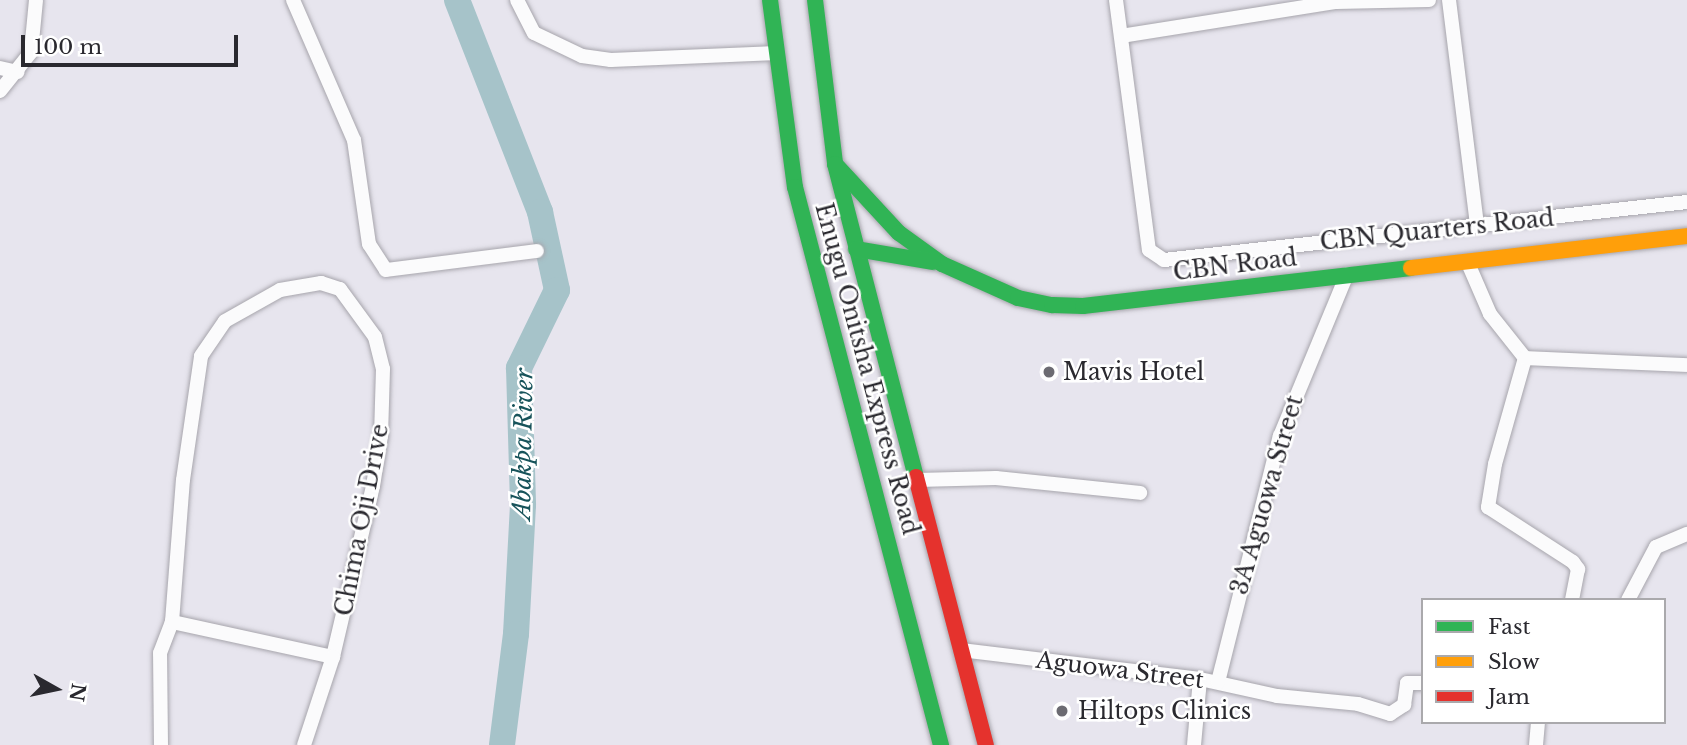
<!DOCTYPE html>
<html>
<head>
<meta charset="utf-8">
<style>
	body { margin:0 }
	#map { position:relative; width:1687px; height:745px; overflow:hidden; background:#e7e5ee; font-family:"Libre Baskerville",serif }
	div>[style] { position:absolute }
	[style*='--x'] { left:calc(var(--x)*1px); top:calc(var(--y)*1px); width:calc(var(--w)*1px); rotate:calc(var(--a)*1deg) }
	.river>* { height:26px; margin:-13px; padding:0 13px; transform-origin:13px; border-radius:13px; background:#a6c3c9 }
	.roads { filter:drop-shadow(0 0 2px #a7a5ac) drop-shadow(0 0 2px #a7a5ac) }
	.street>* { height:14px; margin:-7px; padding:0 7px; transform-origin:7px; border-radius:7px; background:#fbfbfc }
	.fast>* { height:16px; margin:-8px; padding:0 8px; transform-origin:8px; border-radius:8px; background:#30b455 }
	.slow>* { height:16px; margin:-8px; padding:0 8px; transform-origin:8px; border-radius:8px; background:#ff9f0a }
	.jam>* { height:16px; margin:-8px; padding:0 8px; transform-origin:8px; border-radius:8px; background:#e5322d }
	.dots>* { width:19px; height:19px; translate:-50% -50%; box-sizing:border-box; border:4px solid #fff; border-radius:50% }
	span { translate:-50% -50%; white-space:nowrap; text-align:center; line-height:1.15; -webkit-text-stroke:5px #fff; paint-order:stroke }
	.street-label { font-size:23px; color:#2a292f }
	.poi-label { font-size:23px; color:#2a292f }
	.left { translate:0 -50%; text-align:left }
	.water-label { font-size:24px; color:#17535a; font-style:italic }
	.legend { position:absolute; left:1421px; top:598px; width:245px; height:126px; box-sizing:border-box; background:#fff; border:2px solid #aaa9ac; margin:0; padding:9px 12px; list-style:none; font-size:21px; color:#2a292f }
	.legend li { display:flex; align-items:center; gap:14px; height:35px }
	.legend b { width:35px; border:2px solid #aaa9ac }
	.north { position:absolute; left:21px; top:654px; width:70px; height:70px; -webkit-text-stroke:5px #fff; paint-order:stroke; rotate:99deg; font-size:19px; font-weight:700; line-height:28px; text-align:center; color:#2a292f }
	.north::after { content:''; display:block; margin:auto; width:24px; height:32px; background:#2a292f; clip-path:polygon(50% 0,100% 100%,50% 72%,0 100%) }
	.scale { position:absolute; left:21px; top:35px; width:217px; height:32px; box-sizing:border-box; border:4px solid #2a292f; border-top:0; padding-left:9px; font-size:21px; line-height:24px; white-space:nowrap; color:#2a292f; -webkit-text-stroke:5px #fff; paint-order:stroke }
</style>
</head>
<body>
<div id="map">
	<div class="river">
		<i style="--x:457;--y:0;--w:228;--a:68.6"></i>
		<i style="--x:540;--y:212;--w:80;--a:77.7"></i>
		<i style="--x:557;--y:290;--w:87;--a:116"></i>
		<i style="--x:519;--y:368;--w:137;--a:88.3"></i>
		<i style="--x:523;--y:505;--w:129;--a:93.1"></i>
		<i style="--x:516;--y:634;--w:112;--a:97.2"></i>
	</div>
	<div class="roads">
		<div class="street">
			<i style="--x:293;--y:0;--w:153;--a:66.5"></i>
			<i style="--x:354;--y:140;--w:105;--a:81.8"></i>
			<i style="--x:369;--y:244;--w:31;--a:57"></i>
			<i style="--x:386;--y:270;--w:152;--a:-7.2"></i>
			<i style="--x:517;--y:0;--w:37;--a:63"></i>
			<i style="--x:534;--y:33;--w:53;--a:25.6"></i>
			<i style="--x:582;--y:56;--w:29;--a:8"></i>
			<i style="--x:611;--y:60;--w:166;--a:-2.4"></i>
			<i style="--x:1116;--y:0;--w:252;--a:82.5"></i>
			<i style="--x:1149;--y:250;--w:18;--a:34"></i>
			<i style="--x:1164;--y:260;--w:526;--a:-6.33"></i>
			<i style="--x:1449;--y:0;--w:228;--a:82.9"></i>
			<i style="--x:1121;--y:36;--w:218;--a:-9"></i>
			<i style="--x:1336;--y:2;--w:93;--a:-1.2"></i>
			<i style="--x:0;--y:68;--w:18;--a:13"></i>
			<i style="--x:0;--y:91;--w:50;--a:-51.5"></i>
			<i style="--x:31;--y:52;--w:52;--a:-84.5"></i>
			<i style="--x:1467;--y:261;--w:58;--a:66.5"></i>
			<i style="--x:1490;--y:314;--w:56;--a:51.5"></i>
			<i style="--x:1525;--y:358;--w:110;--a:105.8"></i>
			<i style="--x:1495;--y:464;--w:44;--a:99.2"></i>
			<i style="--x:1488;--y:507;--w:101;--a:32.9"></i>
			<i style="--x:1573;--y:562;--w:9;--a:54"></i>
			<i style="--x:1578;--y:569;--w:32;--a:101"></i>
			<i style="--x:1525;--y:358;--w:162;--a:2.5"></i>
			<i style="--x:917;--y:480;--w:79;--a:-1.5"></i>
			<i style="--x:996;--y:478;--w:145;--a:5.9"></i>
			<i style="--x:1628;--y:600;--w:60;--a:-62.2"></i>
			<i style="--x:1656;--y:547;--w:34;--a:-23"></i>
			<i style="--x:961;--y:650;--w:241;--a:6.9"></i>
			<i style="--x:1200;--y:679;--w:79;--a:12.4"></i>
			<i style="--x:1277;--y:696;--w:81;--a:5.6"></i>
			<i style="--x:1358;--y:704;--w:34;--a:17"></i>
			<i style="--x:1390;--y:714;--w:17;--a:-33"></i>
			<i style="--x:1404;--y:705;--w:22;--a:-82"></i>
			<i style="--x:1407;--y:683;--w:16;--a:0"></i>
			<i style="--x:1218;--y:682;--w:254;--a:-75.9"></i>
			<i style="--x:1280;--y:436;--w:175;--a:-67.5"></i>
			<i style="--x:161;--y:745;--w:92;--a:-90.6"></i>
			<i style="--x:160;--y:653;--w:33;--a:-69"></i>
			<i style="--x:172;--y:622;--w:142;--a:-85.6"></i>
			<i style="--x:183;--y:480;--w:125;--a:-81.7"></i>
			<i style="--x:201;--y:356;--w:42;--a:-55.6"></i>
			<i style="--x:225;--y:321;--w:63;--a:-29.4"></i>
			<i style="--x:280;--y:290;--w:42;--a:-9.7"></i>
			<i style="--x:321;--y:283;--w:20;--a:18"></i>
			<i style="--x:340;--y:289;--w:59;--a:53.9"></i>
			<i style="--x:375;--y:337;--w:33;--a:76"></i>
			<i style="--x:383;--y:369;--w:67;--a:91.7"></i>
			<i style="--x:381;--y:436;--w:51;--a:99.1"></i>
			<i style="--x:373;--y:486;--w:176;--a:103.2"></i>
			<i style="--x:333;--y:657;--w:165;--a:-167.7"></i>
			<i style="--x:304;--y:745;--w:93;--a:-71.8"></i>
			<i style="--x:1194;--y:745;--w:66;--a:-84.8"></i>
			<i style="--x:1536;--y:745;--w:23;--a:-85"></i>
		</div>
		<div class="fast">
			<i style="--x:770;--y:0;--w:189;--a:82.4"></i>
			<i style="--x:795;--y:187;--w:577;--a:75.34"></i>
			<i style="--x:815;--y:0;--w:165;--a:83"></i>
			<i style="--x:835;--y:164;--w:323;--a:75.5"></i>
			<i style="--x:835;--y:164;--w:94;--a:47.2"></i>
			<i style="--x:899;--y:233;--w:53;--a:35.8"></i>
			<i style="--x:942;--y:264;--w:83;--a:24.1"></i>
			<i style="--x:1018;--y:298;--w:35;--a:12"></i>
			<i style="--x:1052;--y:305;--w:31;--a:2"></i>
			<i style="--x:1083;--y:306;--w:330;--a:-6.6"></i>
			<i style="--x:856;--y:249;--w:78;--a:9.6"></i>
		</div>
		<div class="slow">
			<i style="--x:1411;--y:268;--w:278;--a:-6.6"></i>
		</div>
		<div class="jam">
			<i style="--x:916;--y:477;--w:277;--a:75.4"></i>
		</div>
	</div>
	<div class="dots">
		<i style="left:1049px;top:372px;background:#6c6b72"></i>
		<i style="left:1062px;top:711px;background:#6c6b72"></i>
	</div>
	<div class="street-label">
		<span style="left:1437px;top:230px;rotate:-6deg">CBN Quarters Road</span>
		<span style="left:1235px;top:265px;rotate:-7deg">CBN Road</span>
		<span style="left:867px;top:369px;rotate:75deg">Enugu Onitsha Express Road</span>
		<span style="left:1267px;top:495px;rotate:-74deg">3A Aguowa Street</span>
		<span style="left:362px;top:520px;rotate:-79deg">Chima Oji Drive</span>
		<span style="left:1120px;top:670px;rotate:7deg">Aguowa Street</span>
	</div>
	<div class="poi-label">
		<span class="left" style="left:1063px;top:372px">Mavis Hotel</span>
		<span class="left" style="left:1078px;top:711px">Hiltops Clinics</span>
	</div>
	<div class="water-label">
		<span style="left:523px;top:444px;rotate:-89deg">Abakpa River</span>
	</div>
	<ul class="legend">
	<li><b style="height:9px;background:#30b455"></b>Fast</li>
	<li><b style="height:9px;background:#ff9f0a"></b>Slow</li>
	<li><b style="height:9px;background:#e5322d"></b>Jam</li>
	</ul>
	<div class="north">N</div>
	<div class="scale">100 m</div>
</div>
</body>
</html>
